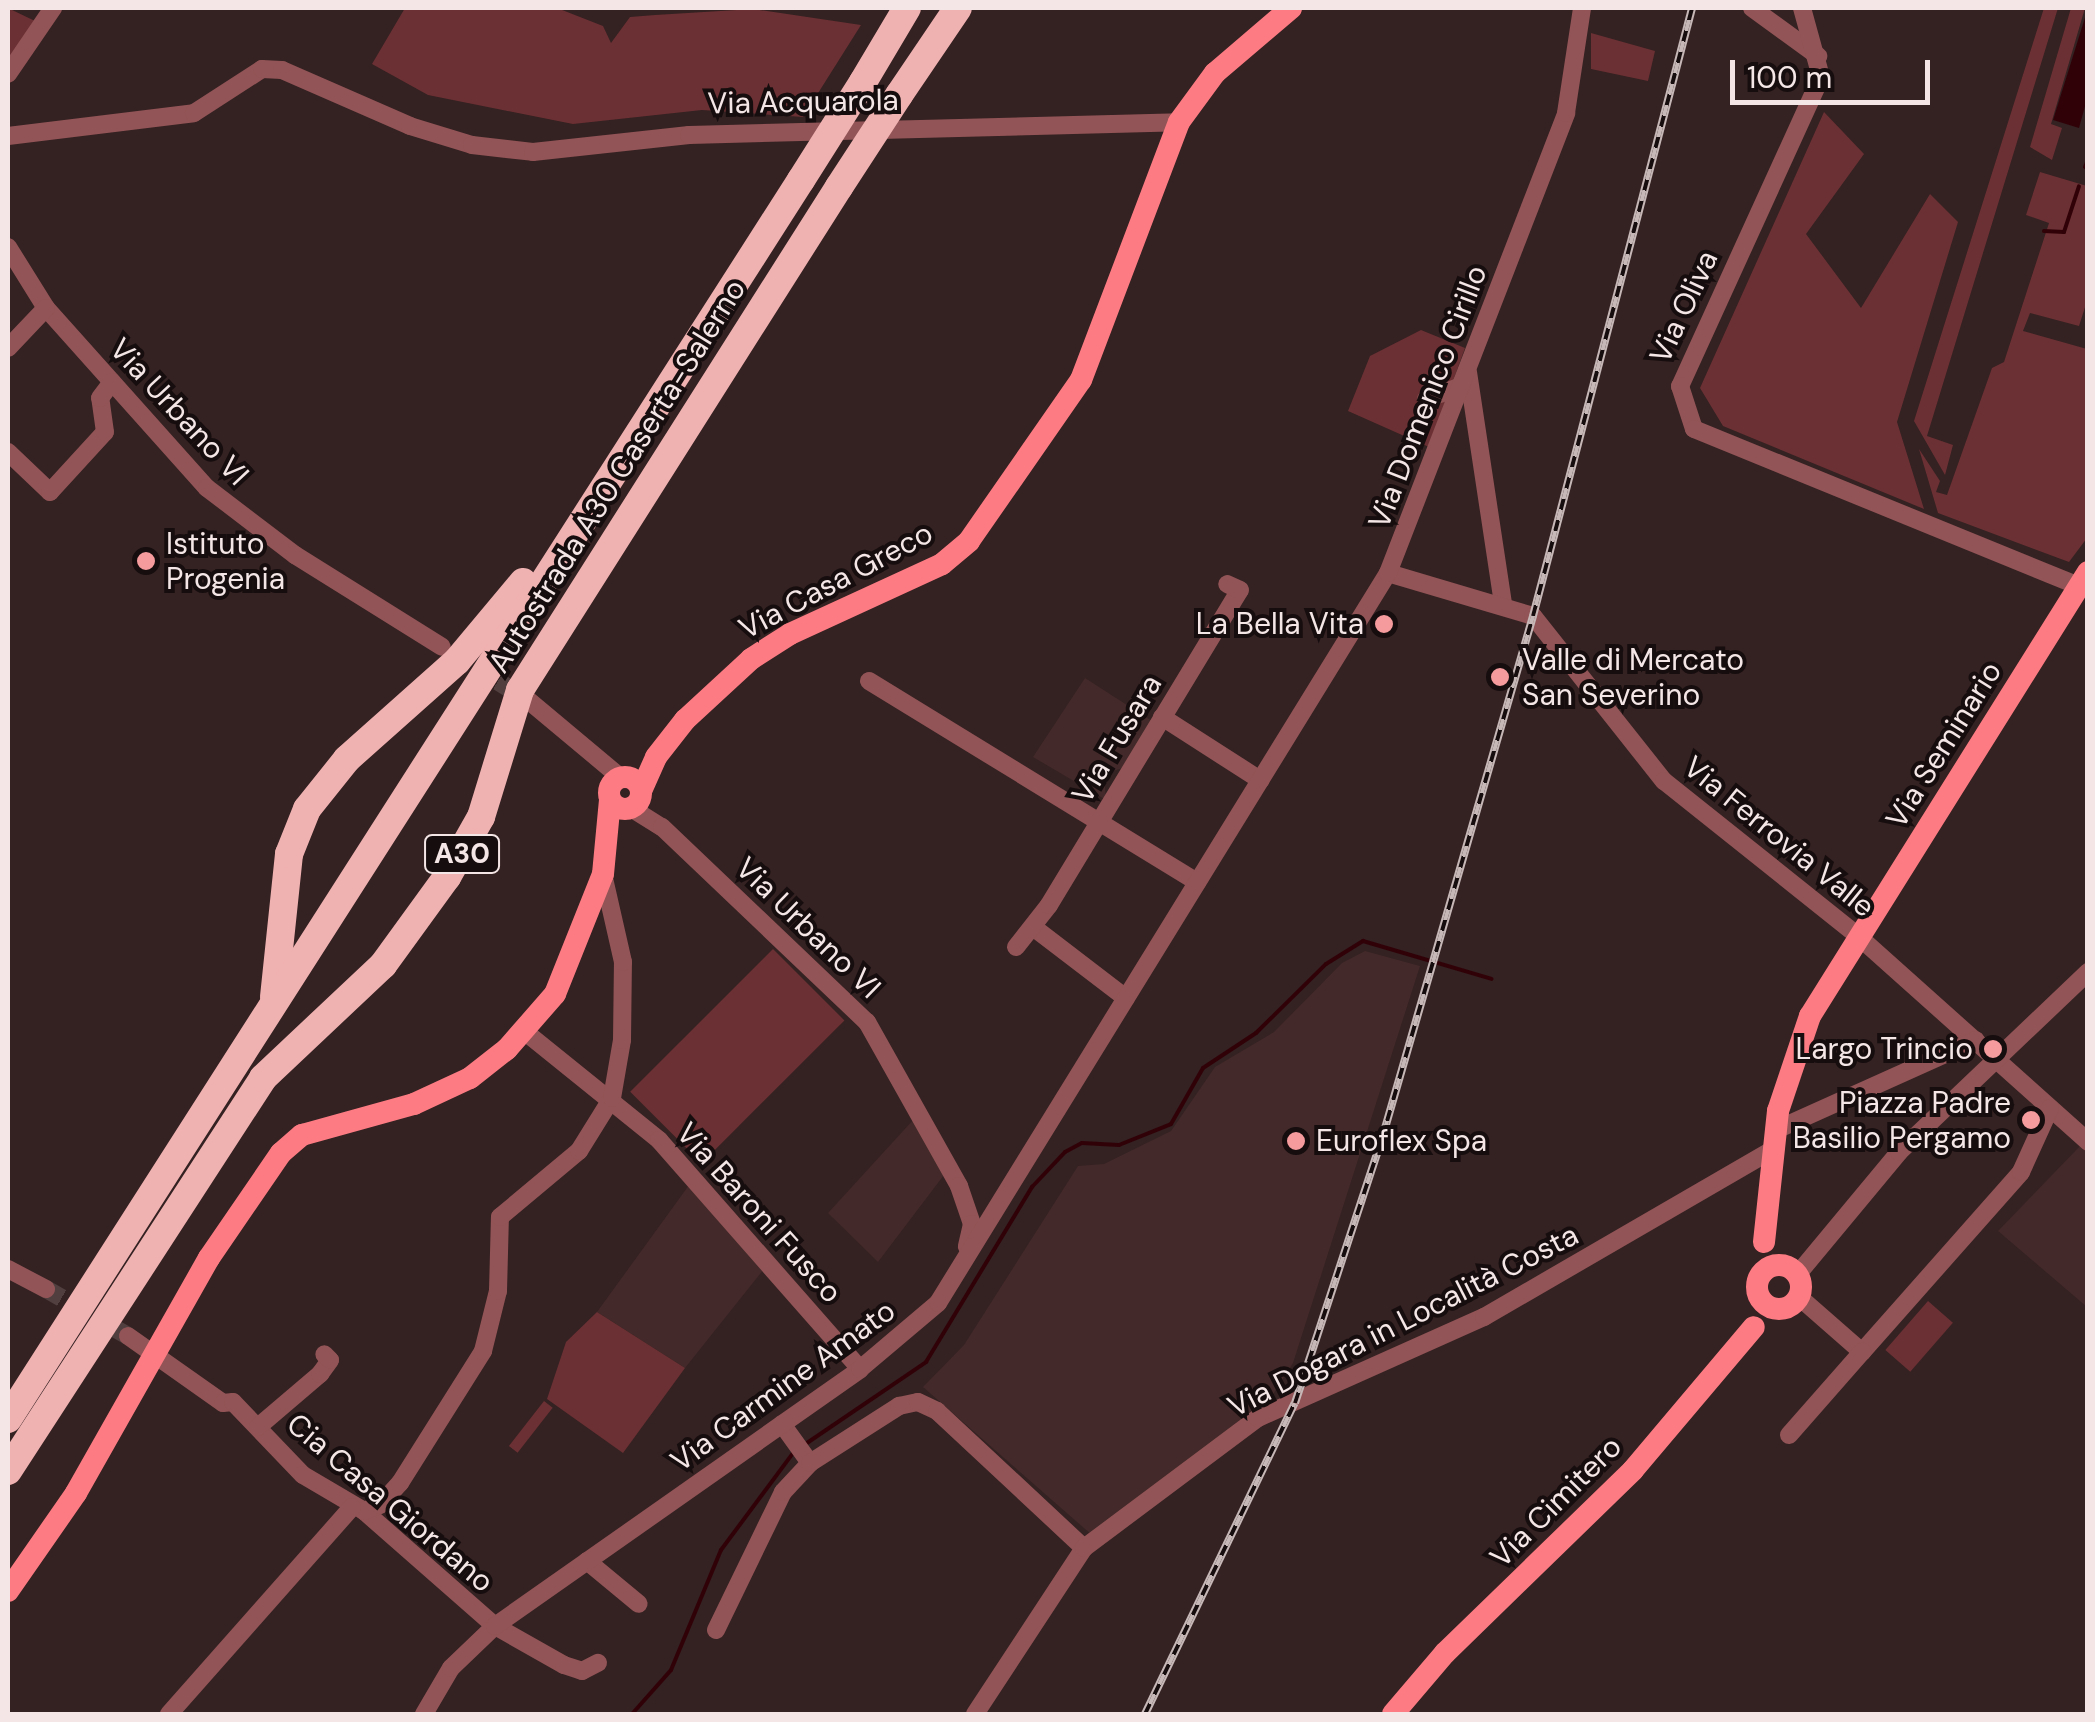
<!DOCTYPE html>
<html>
<head>
<meta charset="utf-8">
<style>
	body { margin:0 }
	#map { position:relative; width:2095px; height:1722px; overflow:hidden; background:#342122; font-family:"DM Sans",sans-serif }
	div>[style] { position:absolute }
	[style*='--x'] { left:calc(var(--x)*1px); top:calc(var(--y)*1px); width:calc(var(--w)*1px); rotate:calc(var(--a)*1deg) }
	.built>* { inset:0; background:#432929 }
	.green>* { inset:0; background:#6b3033; transform-origin:0 0 }
	.water>* { inset:0; background:#300208 }
	.stream>* { height:4px; margin:-2px; padding:0 2px; transform-origin:2px; border-radius:2px; background:#300208 }
	.minor-tunnel>* { height:18px; margin-top:-9px; transform-origin:0; background:repeating-linear-gradient(90deg,#513f3f 0 18px,transparent 0 27px) }
	.minor>* { height:18px; margin:-9px; padding:0 9px; transform-origin:9px; border-radius:9px; background:#925456 }
	.major>* { height:22px; margin:-11px; padding:0 11px; transform-origin:11px; border-radius:11px; background:#fd7c83 }
	.major>.ring { margin:-11px; padding:0; box-sizing:content-box; background:none; border:22px solid #fd7c83; border-radius:50% }
	.highway>* { height:28px; margin:-14px; padding:0 14px; transform-origin:14px; border-radius:14px; background:#f0b1b1 }
	.rail>* { height:8px; margin-top:-4px; transform-origin:0; background:repeating-linear-gradient(90deg,#160d0e 0 11px,#c7b8b8 0 22px); box-sizing:border-box; border-block:2px solid #c7b8b8 }
	.highway-bridge>* { height:28px; margin:-14px; padding:0 14px; transform-origin:14px; border-radius:14px; background:#f0b1b1 }
	.dots>* { width:28px; height:28px; translate:-50% -50%; box-sizing:border-box; border:5px solid #160d0e; border-radius:50% }
	span { translate:-50% -50%; white-space:nowrap; text-align:center; line-height:1.15; -webkit-text-stroke:8px #160d0e; paint-order:stroke }
	.shield-label span { padding:2px 8px; background:#160d0e; border:2px solid; border-radius:8px; -webkit-text-stroke-width:0 }
	.shield-label { font-size:28px; color:#f4e6e6; font-weight:700 }
	.street-label { font-size:30px; color:#f4e6e6 }
	.poi-label { font-size:30px; color:#f4e6e6 }
	.left { translate:0 -50%; text-align:left }
	.right { translate:-100% -50%; text-align:right }
	.frame { position:absolute; inset:0; border:10px solid #f4e6e6; pointer-events:none }
	.scale { position:absolute; left:1730px; top:60px; width:200px; height:45px; box-sizing:border-box; border:5px solid #f4e6e6; border-top:0; padding-left:12px; font-size:30px; line-height:35px; white-space:nowrap; color:#f4e6e6; -webkit-text-stroke:8px #160d0e; paint-order:stroke }
</style>
</head>
<body>
<div id="map">
	<div class="built">
		<i style="clip-path:polygon(1085px 678px,1155px 723px,1128px 767px,1104px 773px,1106px 800px,1033px 757px)"></i>
		<i style="clip-path:polygon(1365px 951px,1420px 966px,1293px 1363px,1267px 1404px,1093px 1536px,923px 1387px,964px 1345px,1078px 1166px,1104px 1164px,1171px 1131px,1215px 1067px,1274px 1032px,1342px 963px)"></i>
		<i style="clip-path:polygon(914px 1119px,944px 1175px,878px 1262px,828px 1213px)"></i>
		<i style="clip-path:polygon(2081px 1145px,2087px 1151px,2087px 1307px,1998px 1231px)"></i>
		<i style="clip-path:polygon(692px 1181px,764px 1269px,685px 1368px,597px 1312px)"></i>
	</div>
	<div class="green">
		<i style="clip-path:polygon(8px 8px,35px 21px,8px 65px)"></i>
		<i style="clip-path:polygon(405px 8px,557px 8px,603px 26px,611px 43px,630px 17px,655px 15px,753px 9px,861px 25px,803px 117px,702px 110px,573px 124px,428px 95px,372px 64px)"></i>
		<i style="clip-path:polygon(2044px 8px,2058px 8px,1927px 436px,1953px 445px,1945px 475px,1914px 421px)"></i>
		<i style="clip-path:polygon(2071px 8px,2085px 8px,2051px 124px,2062px 128px,2052px 160px,2030px 147px)"></i>
		<i style="clip-path:polygon(1591px 33px,1655px 51px,1648px 81px,1591px 69px)"></i>
		<i style="clip-path:polygon(1824px 112px,1864px 154px,1806px 234px,1861px 308px,1930px 194px,1958px 222px,1897px 422px,1924px 509px,1723px 426px,1700px 388px)"></i>
		<i style="clip-path:polygon(2040px 172px,2087px 186px,2087px 301px,2079px 326px,2030px 313px,2023px 331px,2087px 349px,2087px 538px,2069px 562px,1938px 513px,1919px 449px,1940px 481px,1936px 492px,1947px 495px,1992px 368px,2004px 362px,2049px 223px,2026px 215px)"></i>
		<i style="clip-path:polygon(1421px 330px,1465px 348px,1429px 447px,1348px 411px,1370px 356px)"></i>
		<i style="left:773px;top:949px;width:101px;height:202px;rotate:45deg"></i>
		<i style="left:1928px;top:1301px;width:33px;height:65px;rotate:41deg"></i>
		<i style="clip-path:polygon(597px 1312px,685px 1368px,623px 1453px,547px 1399px,566px 1342px)"></i>
		<i style="left:544px;top:1401px;width:11px;height:57px;rotate:38deg"></i>
	</div>
	<div class="water">
		<i style="clip-path:polygon(2088px 8px,2087px 99px,2079px 128px,2053px 120px)"></i>
	</div>
	<div class="stream">
		<i style="--x:2085;--y:167;--w:8;--a:-67"></i>
		<i style="--x:2044;--y:231;--w:20;--a:3"></i>
		<i style="--x:2064;--y:232;--w:48;--a:-71.9"></i>
		<i style="--x:804;--y:1445;--w:148;--a:-34.2"></i>
		<i style="--x:926;--y:1362;--w:205;--a:-58.8"></i>
		<i style="--x:1032;--y:1187;--w:48;--a:-46.7"></i>
		<i style="--x:1065;--y:1152;--w:19;--a:-28"></i>
		<i style="--x:1082;--y:1143;--w:37;--a:3"></i>
		<i style="--x:1119;--y:1145;--w:56;--a:-22"></i>
		<i style="--x:1171;--y:1124;--w:64;--a:-60.3"></i>
		<i style="--x:1203;--y:1068;--w:64;--a:-33.4"></i>
		<i style="--x:1256;--y:1033;--w:98;--a:-44.6"></i>
		<i style="--x:1326;--y:964;--w:44;--a:-31.9"></i>
		<i style="--x:1363;--y:941;--w:134;--a:16.4"></i>
		<i style="--x:632;--y:1714;--w:59;--a:-48.4"></i>
		<i style="--x:671;--y:1670;--w:130;--a:-67.4"></i>
		<i style="--x:721;--y:1550;--w:121;--a:-53.4"></i>
	</div>
	<div class="minor-tunnel">
		<i style="--x:452;--y:653;--w:84;--a:31.8"></i>
		<i style="--x:46;--y:1289;--w:95;--a:29.8"></i>
	</div>
	<div class="minor">
		<i style="--x:1752;--y:8;--w:82;--a:36"></i>
		<i style="--x:1802;--y:8;--w:72;--a:74.6"></i>
		<i style="--x:1821;--y:77;--w:340;--a:114.5"></i>
		<i style="--x:1680;--y:386;--w:45;--a:72"></i>
		<i style="--x:1694;--y:429;--w:416;--a:22.2"></i>
		<i style="--x:8;--y:74;--w:80;--a:-55.7"></i>
		<i style="--x:8;--y:136;--w:187;--a:-7"></i>
		<i style="--x:194;--y:113;--w:81;--a:-32.9"></i>
		<i style="--x:262;--y:69;--w:20;--a:3"></i>
		<i style="--x:282;--y:70;--w:140;--a:23.6"></i>
		<i style="--x:410;--y:126;--w:65;--a:17"></i>
		<i style="--x:472;--y:145;--w:61;--a:6.5"></i>
		<i style="--x:533;--y:152;--w:157;--a:-6.2"></i>
		<i style="--x:689;--y:135;--w:490;--a:-1.5"></i>
		<i style="--x:8;--y:247;--w:72;--a:58.1"></i>
		<i style="--x:46;--y:308;--w:241;--a:48.2"></i>
		<i style="--x:207;--y:488;--w:111;--a:37.3"></i>
		<i style="--x:295;--y:555;--w:173;--a:32"></i>
		<i style="--x:8;--y:348;--w:55;--a:-46.5"></i>
		<i style="--x:1468;--y:372;--w:235;--a:81.4"></i>
		<i style="--x:1426;--y:399;--w:38;--a:-20"></i>
		<i style="--x:8;--y:452;--w:58;--a:43.6"></i>
		<i style="--x:50;--y:492;--w:81;--a:-47.5"></i>
		<i style="--x:105;--y:432;--w:34;--a:-98"></i>
		<i style="--x:100;--y:398;--w:20;--a:-53"></i>
		<i style="--x:1388;--y:573;--w:151;--a:16.5"></i>
		<i style="--x:1533;--y:616;--w:211;--a:51.6"></i>
		<i style="--x:1664;--y:781;--w:248;--a:38.6"></i>
		<i style="--x:1858;--y:936;--w:309;--a:41.8"></i>
		<i style="--x:869;--y:681;--w:385;--a:31.5"></i>
		<i style="--x:528;--y:700;--w:120;--a:39.9"></i>
		<i style="--x:1162;--y:717;--w:117;--a:32.7"></i>
		<i style="--x:631;--y:808;--w:36;--a:32"></i>
		<i style="--x:662;--y:827;--w:283;--a:43.6"></i>
		<i style="--x:867;--y:1022;--w:188;--a:60.7"></i>
		<i style="--x:959;--y:1186;--w:40;--a:71.1"></i>
		<i style="--x:972;--y:1224;--w:23;--a:103"></i>
		<i style="--x:1033;--y:927;--w:117;--a:37.4"></i>
		<i style="--x:1016;--y:947;--w:53;--a:-51.8"></i>
		<i style="--x:1049;--y:905;--w:368;--a:-58.8"></i>
		<i style="--x:1240;--y:590;--w:14;--a:-155"></i>
		<i style="--x:524;--y:1031;--w:174;--a:38.9"></i>
		<i style="--x:659;--y:1140;--w:305;--a:48.7"></i>
		<i style="--x:1776;--y:1130;--w:219;--a:-24.2"></i>
		<i style="--x:8;--y:1269;--w:43;--a:27.8"></i>
		<i style="--x:1797;--y:1275;--w:160;--a:-50.3"></i>
		<i style="--x:1899;--y:1152;--w:261;--a:-43.6"></i>
		<i style="--x:1798;--y:1296;--w:85;--a:41.2"></i>
		<i style="--x:1862;--y:1352;--w:240;--a:-48.5"></i>
		<i style="--x:2021;--y:1172;--w:70;--a:-65.6"></i>
		<i style="--x:128;--y:1336;--w:116;--a:35.2"></i>
		<i style="--x:223;--y:1403;--w:10;--a:-6"></i>
		<i style="--x:233;--y:1402;--w:101;--a:46.2"></i>
		<i style="--x:303;--y:1475;--w:71;--a:30.5"></i>
		<i style="--x:364;--y:1511;--w:174;--a:41.3"></i>
		<i style="--x:495;--y:1626;--w:79;--a:29.5"></i>
		<i style="--x:564;--y:1665;--w:19;--a:18"></i>
		<i style="--x:582;--y:1671;--w:18;--a:-27"></i>
		<i style="--x:782;--y:1424;--w:48;--a:54.3"></i>
		<i style="--x:258;--y:1427;--w:82;--a:-40.5"></i>
		<i style="--x:320;--y:1374;--w:17;--a:-54"></i>
		<i style="--x:330;--y:1360;--w:8;--a:-135"></i>
		<i style="--x:1789;--y:1435;--w:111;--a:-48.7"></i>
		<i style="--x:364;--y:1511;--w:17;--a:-21"></i>
		<i style="--x:380;--y:1505;--w:30;--a:-48"></i>
		<i style="--x:400;--y:1483;--w:156;--a:-57.8"></i>
		<i style="--x:483;--y:1351;--w:62;--a:-76"></i>
		<i style="--x:498;--y:1291;--w:74;--a:-88.5"></i>
		<i style="--x:500;--y:1217;--w:103;--a:-39.9"></i>
		<i style="--x:579;--y:1151;--w:62;--a:-58.1"></i>
		<i style="--x:612;--y:1098;--w:59;--a:-80.2"></i>
		<i style="--x:622;--y:1040;--w:78;--a:-89.3"></i>
		<i style="--x:623;--y:962;--w:90;--a:-102.8"></i>
		<i style="--x:587;--y:1561;--w:67;--a:39.6"></i>
		<i style="--x:716;--y:1630;--w:153;--a:-64.1"></i>
		<i style="--x:783;--y:1492;--w:40;--a:-47"></i>
		<i style="--x:810;--y:1463;--w:106;--a:-32.6"></i>
		<i style="--x:899;--y:1406;--w:19;--a:-12"></i>
		<i style="--x:918;--y:1402;--w:21;--a:25"></i>
		<i style="--x:937;--y:1411;--w:201;--a:43"></i>
		<i style="--x:169;--y:1714;--w:276;--a:-48.5"></i>
		<i style="--x:424;--y:1714;--w:53;--a:-59.6"></i>
		<i style="--x:451;--y:1668;--w:61;--a:-43.7"></i>
		<i style="--x:495;--y:1626;--w:446;--a:-35.1"></i>
		<i style="--x:860;--y:1369;--w:102;--a:-40.2"></i>
		<i style="--x:938;--y:1303;--w:858;--a:-58.35"></i>
		<i style="--x:1388;--y:573;--w:493;--a:-68.8"></i>
		<i style="--x:1566;--y:113;--w:106;--a:-81.3"></i>
		<i style="--x:975;--y:1714;--w:199;--a:-56.7"></i>
		<i style="--x:1084;--y:1548;--w:217;--a:-36.8"></i>
		<i style="--x:1258;--y:1418;--w:248;--a:-24.1"></i>
		<i style="--x:1484;--y:1317;--w:337;--a:-30.1"></i>
	</div>
	<div class="major">
		<i class="ring" style="left:609px;top:777px;width:10px;height:10px"></i>
		<i style="--x:641;--y:791;--w:37;--a:-66"></i>
		<i style="--x:656;--y:757;--w:47;--a:-51.9"></i>
		<i style="--x:685;--y:720;--w:90;--a:-42.7"></i>
		<i style="--x:751;--y:659;--w:46;--a:-32.7"></i>
		<i style="--x:790;--y:634;--w:167;--a:-24.7"></i>
		<i style="--x:942;--y:564;--w:35;--a:-40"></i>
		<i style="--x:969;--y:541;--w:196;--a:-55.2"></i>
		<i style="--x:1081;--y:380;--w:276;--a:-69.2"></i>
		<i style="--x:1179;--y:122;--w:61;--a:-53.7"></i>
		<i style="--x:1215;--y:73;--w:100;--a:-40.5"></i>
		<i style="--x:1764;--y:1242;--w:132;--a:-83.9"></i>
		<i style="--x:1778;--y:1111;--w:100;--a:-71.4"></i>
		<i style="--x:1810;--y:1016;--w:524;--a:-57.95"></i>
		<i class="ring" style="left:1757px;top:1265px;width:22px;height:22px"></i>
		<i style="--x:8;--y:1591;--w:119;--a:-55.2"></i>
		<i style="--x:76;--y:1493;--w:270;--a:-60.5"></i>
		<i style="--x:209;--y:1258;--w:127;--a:-55.6"></i>
		<i style="--x:281;--y:1153;--w:28;--a:-41"></i>
		<i style="--x:302;--y:1135;--w:116;--a:-15.5"></i>
		<i style="--x:414;--y:1104;--w:62;--a:-24.9"></i>
		<i style="--x:470;--y:1078;--w:47;--a:-38.1"></i>
		<i style="--x:507;--y:1049;--w:73;--a:-48.9"></i>
		<i style="--x:555;--y:994;--w:129;--a:-68.2"></i>
		<i style="--x:603;--y:874;--w:74;--a:-84.6"></i>
		<i style="--x:1393;--y:1714;--w:80;--a:-49.6"></i>
		<i style="--x:1445;--y:1653;--w:262;--a:-44.2"></i>
		<i style="--x:1633;--y:1470;--w:187;--a:-49.8"></i>
	</div>
	<div class="highway">
		<i style="--x:863;--y:82;--w:86;--a:-59.3"></i>
		<i style="--x:899;--y:95;--w:105;--a:-55.9"></i>
		<i style="--x:274;--y:997;--w:144;--a:-84"></i>
		<i style="--x:289;--y:854;--w:48;--a:-68.2"></i>
		<i style="--x:307;--y:809;--w:64;--a:-51.3"></i>
		<i style="--x:347;--y:759;--w:147;--a:-41.7"></i>
		<i style="--x:457;--y:661;--w:103;--a:-50.1"></i>
		<i style="--x:8;--y:1419;--w:1471;--a:-57.38"></i>
		<i style="--x:8;--y:1471;--w:468;--a:-57"></i>
		<i style="--x:263;--y:1078;--w:165;--a:-43.3"></i>
		<i style="--x:383;--y:965;--w:109;--a:-54"></i>
		<i style="--x:447;--y:877;--w:69;--a:-60.5"></i>
		<i style="--x:481;--y:817;--w:133;--a:-72.9"></i>
		<i style="--x:520;--y:690;--w:596;--a:-57.62"></i>
	</div>
	<div class="rail">
		<i style="--x:1145;--y:1714;--w:345;--a:-64.3"></i>
		<i style="--x:1295;--y:1403;--w:275;--a:-71.8"></i>
		<i style="--x:1381;--y:1142;--w:548;--a:-73.88"></i>
		<i style="--x:1533;--y:616;--w:628;--a:-75.34"></i>
	</div>
	<div class="highway-bridge">
		<i style="--x:801;--y:180;--w:116;--a:-57.7"></i>
		<i style="--x:839;--y:187;--w:110;--a:-56.9"></i>
	</div>
	<div class="dots">
		<i style="left:146px;top:561px;background:#f59b9d"></i>
		<i style="left:1384px;top:624px;background:#f59b9d"></i>
		<i style="left:1500px;top:677px;background:#f59b9d"></i>
		<i style="left:1993px;top:1049px;background:#f59b9d"></i>
		<i style="left:2031px;top:1120px;background:#f59b9d"></i>
		<i style="left:1296px;top:1141px;background:#f59b9d"></i>
	</div>
	<div class="shield-label">
		<span style="left:462px;top:854px">A30</span>
	</div>
	<div class="street-label">
		<span style="left:803px;top:102px;rotate:-1deg">Via Acquarola</span>
		<span style="left:1684px;top:307px;rotate:-65deg">Via Oliva</span>
		<span style="left:1428px;top:397px;rotate:-69deg">Via Domenico Cirillo</span>
		<span style="left:179px;top:412px;rotate:47deg">Via Urbano VI</span>
		<span style="left:617px;top:476px;rotate:-58deg">Autostrada A30 Caserta-Salerno</span>
		<span style="left:836px;top:581px;rotate:-28deg">Via Casa Greco</span>
		<span style="left:1117px;top:739px;rotate:-59deg">Via Fusara</span>
		<span style="left:1944px;top:745px;rotate:-58deg">Via Seminario</span>
		<span style="left:1779px;top:837px;rotate:39deg">Via Ferrovia Valle</span>
		<span style="left:808px;top:928px;rotate:44deg">Via Urbano VI</span>
		<span style="left:759px;top:1213px;rotate:48deg">Via Baroni Fusco</span>
		<span style="left:1403px;top:1321px;rotate:-27deg">Via Dogara in Località Costa</span>
		<span style="left:783px;top:1386px;rotate:-36deg">Via Carmine Amato</span>
		<span style="left:1556px;top:1502px;rotate:-45deg">Via Cimitero</span>
		<span style="left:390px;top:1503px;rotate:40deg">Cia Casa Giordano</span>
	</div>
	<div class="poi-label">
		<span class="left" style="left:166px;top:561px">Istituto<br>Progenia</span>
		<span class="right" style="left:1364px;top:624px">La Bella Vita</span>
		<span class="left" style="left:1522px;top:677px">Valle di Mercato<br>San Severino</span>
		<span class="right" style="left:1973px;top:1049px">Largo Trincio</span>
		<span class="right" style="left:2011px;top:1120px">Piazza Padre<br>Basilio Pergamo</span>
		<span class="left" style="left:1316px;top:1141px">Euroflex Spa</span>
	</div>
	<div class="frame"></div>
	<div class="scale">100 m</div>
</div>
</body>
</html>
